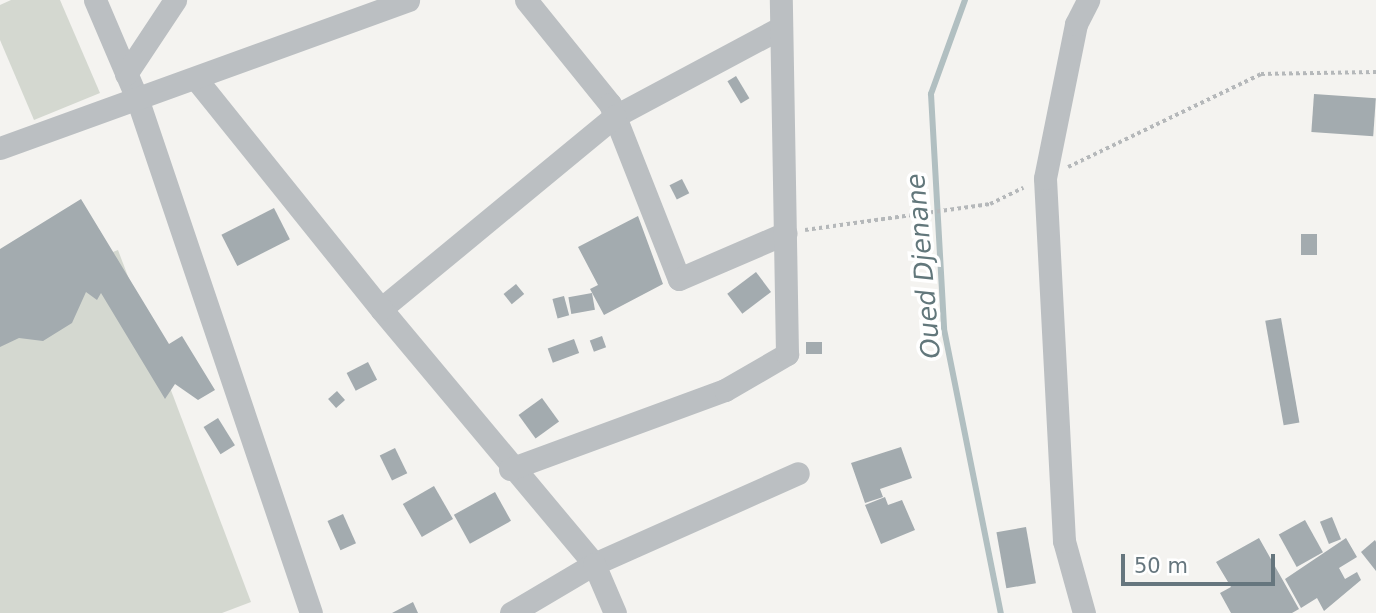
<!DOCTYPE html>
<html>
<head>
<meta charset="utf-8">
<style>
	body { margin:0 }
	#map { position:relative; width:1376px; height:613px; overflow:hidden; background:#f4f3f0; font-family:"DejaVu Sans",sans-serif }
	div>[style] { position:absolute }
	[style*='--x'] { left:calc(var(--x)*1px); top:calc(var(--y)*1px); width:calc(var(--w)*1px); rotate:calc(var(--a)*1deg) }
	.green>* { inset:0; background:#d4d8d0 }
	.stream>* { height:6px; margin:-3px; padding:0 3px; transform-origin:3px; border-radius:3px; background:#b1bfc1 }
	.building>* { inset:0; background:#a3abaf; transform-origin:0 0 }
	.path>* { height:3.5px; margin-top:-1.75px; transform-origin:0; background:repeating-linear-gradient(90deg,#b5b8ba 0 3.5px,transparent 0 7px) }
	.minor>* { height:23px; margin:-11.5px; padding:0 11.5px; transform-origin:11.5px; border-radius:11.5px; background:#bbbfc2 }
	span { translate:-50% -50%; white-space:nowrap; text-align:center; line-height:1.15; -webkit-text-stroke:7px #fff; paint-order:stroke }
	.water-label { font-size:26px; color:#62777b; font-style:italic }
	.scale { position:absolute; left:1121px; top:554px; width:154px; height:32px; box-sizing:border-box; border:4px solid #66767e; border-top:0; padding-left:9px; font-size:21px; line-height:24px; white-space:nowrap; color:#66767e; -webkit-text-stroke:5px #fff; paint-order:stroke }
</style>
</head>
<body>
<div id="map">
	<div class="green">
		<i style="clip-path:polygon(11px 0,60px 0,100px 93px,34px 120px,0 40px,0 5px)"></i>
		<i style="clip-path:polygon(118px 250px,251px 602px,222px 613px,0 613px,0 296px)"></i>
	</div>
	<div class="stream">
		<i style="--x:965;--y:0;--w:100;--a:109.9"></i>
		<i style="--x:931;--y:94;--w:235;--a:86.8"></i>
		<i style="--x:944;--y:329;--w:290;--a:78.7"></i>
	</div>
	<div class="building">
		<i style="left:736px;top:76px;width:26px;height:10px;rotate:59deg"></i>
		<i style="left:1314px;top:94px;width:62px;height:38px;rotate:4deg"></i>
		<i style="left:682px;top:179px;width:16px;height:14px;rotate:63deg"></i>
		<i style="clip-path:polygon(81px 199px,169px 344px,182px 336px,215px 390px,198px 400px,175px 384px,165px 399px,101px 293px,97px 300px,86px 292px,72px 323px,43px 341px,19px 338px,0 347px,0 249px)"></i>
		<i style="left:274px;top:208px;width:35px;height:59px;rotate:63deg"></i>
		<i style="clip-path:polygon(638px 216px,663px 284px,604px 315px,590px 289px,598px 285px,578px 247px)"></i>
		<i style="left:1301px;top:234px;width:16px;height:21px"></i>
		<i style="left:756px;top:272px;width:25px;height:36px;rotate:53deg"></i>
		<i style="left:516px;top:284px;width:13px;height:16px;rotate:51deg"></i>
		<i style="left:592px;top:293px;width:17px;height:24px;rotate:80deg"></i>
		<i style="left:564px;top:296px;width:20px;height:12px;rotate:75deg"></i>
		<i style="left:1281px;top:318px;width:106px;height:16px;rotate:80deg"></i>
		<i style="left:602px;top:336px;width:12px;height:13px;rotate:70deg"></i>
		<i style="left:574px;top:339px;width:15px;height:28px;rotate:70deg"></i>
		<i style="left:806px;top:342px;width:16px;height:12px"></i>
		<i style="left:368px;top:362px;width:20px;height:24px;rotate:63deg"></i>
		<i style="left:337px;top:391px;width:12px;height:12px;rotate:48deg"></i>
		<i style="left:542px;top:398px;width:29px;height:29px;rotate:54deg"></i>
		<i style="left:218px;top:418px;width:32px;height:17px;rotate:58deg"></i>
		<i style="clip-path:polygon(901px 447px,912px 478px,880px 489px,883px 497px,865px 503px,851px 463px)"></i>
		<i style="left:395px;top:448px;width:28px;height:17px;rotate:64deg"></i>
		<i style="left:434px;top:486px;width:38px;height:36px;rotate:60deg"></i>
		<i style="left:495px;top:492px;width:33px;height:47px;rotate:61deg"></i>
		<i style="clip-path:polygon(885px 497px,888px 505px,902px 500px,915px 530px,881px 544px,865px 505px)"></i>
		<i style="left:343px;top:514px;width:32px;height:17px;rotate:66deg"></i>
		<i style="left:1332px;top:517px;width:24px;height:13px;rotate:68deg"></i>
		<i style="left:1305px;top:520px;width:37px;height:30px;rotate:61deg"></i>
		<i style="left:1026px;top:527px;width:57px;height:30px;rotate:80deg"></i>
		<i style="clip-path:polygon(1259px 538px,1299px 609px,1292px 613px,1231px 613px,1220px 593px,1231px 587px,1216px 562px)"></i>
		<i style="clip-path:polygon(1346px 538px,1357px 557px,1339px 568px,1345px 579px,1357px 572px,1361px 580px,1324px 611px,1317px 598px,1301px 608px,1285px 579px)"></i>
		<i style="clip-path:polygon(1375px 540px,1376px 542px,1376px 571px,1361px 552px)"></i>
		<i style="clip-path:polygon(413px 602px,418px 613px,392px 613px)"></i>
	</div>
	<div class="path">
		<i style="--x:1068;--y:167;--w:214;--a:-25.7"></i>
		<i style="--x:1261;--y:74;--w:115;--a:-1"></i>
		<i style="--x:805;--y:230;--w:187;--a:-8"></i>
		<i style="--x:990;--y:204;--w:37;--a:-26"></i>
	</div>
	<div class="minor">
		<i style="--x:95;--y:0;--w:110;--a:66.9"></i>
		<i style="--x:138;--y:101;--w:540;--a:71.33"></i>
		<i style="--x:526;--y:0;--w:134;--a:51.1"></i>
		<i style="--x:610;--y:104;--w:188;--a:68.5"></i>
		<i style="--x:679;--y:279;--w:116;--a:-23.3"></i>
		<i style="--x:780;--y:28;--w:187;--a:151.9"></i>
		<i style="--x:615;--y:116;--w:303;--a:140.5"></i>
		<i style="--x:381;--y:309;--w:332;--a:50.1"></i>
		<i style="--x:594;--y:564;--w:223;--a:-24"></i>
		<i style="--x:126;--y:74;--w:89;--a:-56.5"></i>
		<i style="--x:196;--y:79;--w:295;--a:51.2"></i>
		<i style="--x:0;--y:148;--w:434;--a:-19.9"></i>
		<i style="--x:510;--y:469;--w:229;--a:-20.2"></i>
		<i style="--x:725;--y:390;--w:72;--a:-30.1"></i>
		<i style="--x:787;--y:354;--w:354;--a:-91"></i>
		<i style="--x:511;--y:613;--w:96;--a:-30.6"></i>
		<i style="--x:594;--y:564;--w:53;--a:66.8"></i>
		<i style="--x:1084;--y:613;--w:75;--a:-105.5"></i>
		<i style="--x:1064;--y:541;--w:363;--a:-93"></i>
		<i style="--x:1045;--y:178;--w:157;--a:-78.6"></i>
		<i style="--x:1076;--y:24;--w:27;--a:-63"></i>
	</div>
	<div class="water-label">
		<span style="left:924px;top:266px;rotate:-95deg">Oued Djenane</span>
	</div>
	<div class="scale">50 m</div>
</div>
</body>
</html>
